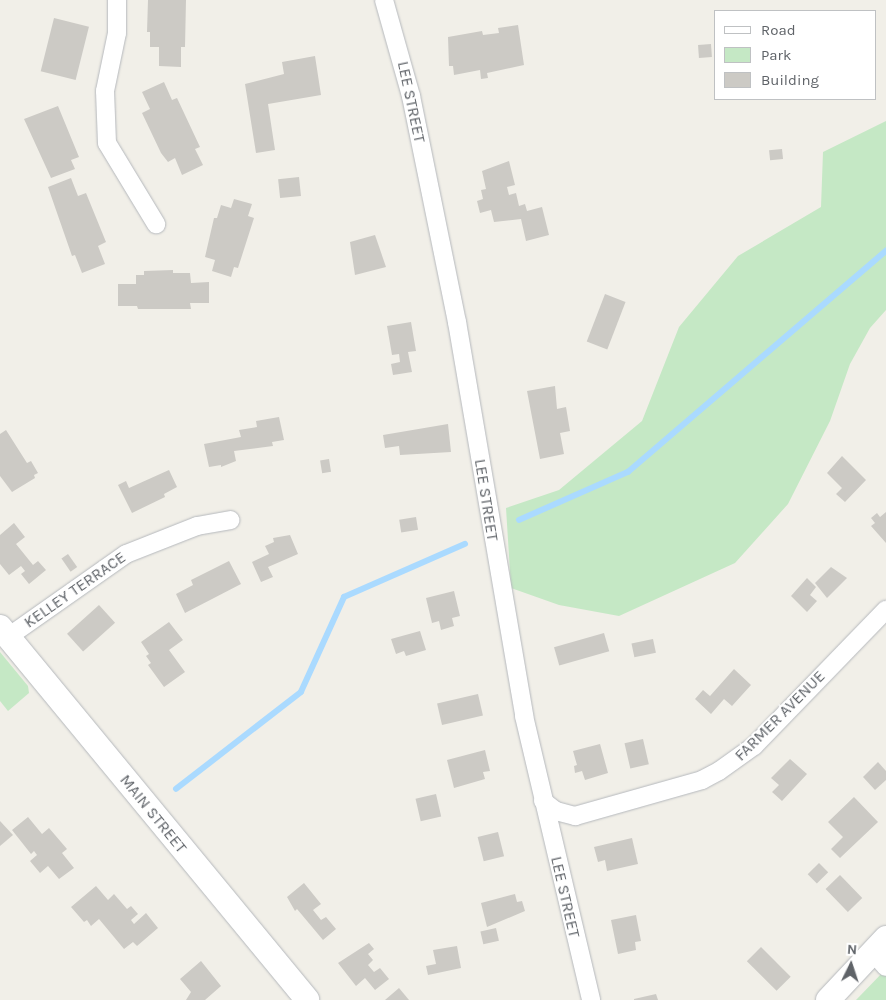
<!DOCTYPE html>
<html>
<head>
<meta charset="utf-8">
<style>
	body { margin:0 }
	#map { position:relative; width:886px; height:1000px; overflow:hidden; background:#f1efe8; font-family:Karla,sans-serif }
	div>[style] { position:absolute }
	[style*='--x'] { left:calc(var(--x)*1px); top:calc(var(--y)*1px); width:calc(var(--w)*1px); rotate:calc(var(--a)*1deg) }
	.green>* { inset:0; background:#c5e8c5 }
	.stream>* { height:5.5px; margin:-2.75px; padding:0 2.75px; transform-origin:2.75px; border-radius:2.75px; background:#aadaff }
	.building>* { inset:0; background:#cccac5; transform-origin:0 0 }
	.roads { filter:drop-shadow(0 0 1px #b5b8bc) drop-shadow(0 0 1px #b5b8bc) }
	.street>* { height:18px; margin:-9px; padding:0 9px; transform-origin:9px; border-radius:9px; background:#fff }
	.secondary>* { height:24px; margin:-12px; padding:0 12px; transform-origin:12px; border-radius:12px; background:#fff }
	span { translate:-50% -50%; white-space:nowrap; text-align:center; line-height:1.15; -webkit-text-stroke:4px #fff; paint-order:stroke }
	.street-label { font-size:16px; color:#5f6368 }
	.legend { position:absolute; left:714px; top:10px; width:162px; height:90px; box-sizing:border-box; background:#fff; border:1px solid #bfc1c3; margin:0; padding:6px 9px; list-style:none; font-size:15px; color:#5f6368 }
	.legend li { display:flex; align-items:center; gap:10px; height:25px }
	.legend b { width:25px; border:1px solid #bfc1c3 }
	.north { position:absolute; left:826px; top:940px; width:50px; height:50px; -webkit-text-stroke:4px #fff; paint-order:stroke; rotate:4deg; font-size:14px; font-weight:700; line-height:20px; text-align:center; color:#5f6368 }
	.north::after { content:''; display:block; margin:auto; width:18px; height:22px; background:#5f6368; clip-path:polygon(50% 0,100% 100%,50% 72%,0 100%) }
</style>
</head>
<body>
<div id="map">
	<div class="green">
		<i style="clip-path:polygon(886px 121px,886px 310px,870px 328px,850px 364px,830px 421px,788px 504px,735px 563px,619px 616px,559px 605px,511px 588px,506px 508px,559px 490px,642px 421px,679px 327px,738px 256px,821px 207px,823px 152px)"></i>
		<i style="clip-path:polygon(0 652px,28px 686px,29px 693px,8px 711px,0 701px)"></i>
		<i style="clip-path:polygon(886px 969px,886px 1000px,856px 1000px)"></i>
	</div>
	<div class="stream">
		<i style="--x:519;--y:520;--w:119;--a:-23.8"></i>
		<i style="--x:628;--y:472;--w:340;--a:-40.6"></i>
		<i style="--x:176;--y:789;--w:158;--a:-37.8"></i>
		<i style="--x:301;--y:692;--w:104;--a:-65.6"></i>
		<i style="--x:344;--y:597;--w:132;--a:-23.7"></i>
	</div>
	<div class="building">
		<i style="clip-path:polygon(148px 0,186px 0,185px 47px,181px 47px,181px 67px,159px 66px,159px 47px,150px 47px,150px 32px,147px 32px)"></i>
		<i style="left:54px;top:18px;width:36px;height:55px;rotate:14deg"></i>
		<i style="clip-path:polygon(518px 25px,524px 65px,487px 73px,488px 78px,481px 79px,480px 70px,454px 75px,453px 66px,449px 66px,448px 37px,482px 31px,483px 35px,499px 33px,498px 28px)"></i>
		<i style="left:711px;top:44px;width:13px;height:13px;rotate:86deg"></i>
		<i style="clip-path:polygon(315px 56px,321px 95px,268px 104px,275px 150px,256px 153px,245px 84px,284px 74px,282px 62px)"></i>
		<i style="clip-path:polygon(164px 82px,172px 100px,177px 98px,200px 147px,195px 149px,203px 165px,182px 175px,175px 158px,168px 162px,161px 153px,142px 113px,150px 109px,142px 92px)"></i>
		<i style="clip-path:polygon(58px 106px,79px 157px,71px 160px,75px 169px,51px 178px,24px 119px)"></i>
		<i style="left:782px;top:149px;width:10px;height:13px;rotate:84deg"></i>
		<i style="clip-path:polygon(509px 161px,515px 185px,507px 187px,509px 195px,516px 193px,519px 206px,525px 204px,527px 211px,542px 207px,549px 235px,526px 241px,521px 219px,494px 222px,491px 210px,480px 213px,477px 201px,483px 199px,481px 190px,486px 189px,482px 171px)"></i>
		<i style="left:299px;top:177px;width:19px;height:21px;rotate:84deg"></i>
		<i style="clip-path:polygon(71px 178px,78px 196px,86px 193px,106px 242px,98px 246px,105px 264px,82px 273px,75px 255px,72px 256px,48px 187px)"></i>
		<i style="clip-path:polygon(234px 199px,252px 204px,248px 216px,254px 218px,238px 268px,234px 267px,231px 277px,212px 271px,215px 260px,205px 257px,214px 218px,217px 218px,221px 205px,231px 208px)"></i>
		<i style="clip-path:polygon(375px 235px,386px 267px,355px 275px,350px 242px)"></i>
		<i style="clip-path:polygon(173px 270px,173px 273px,190px 273px,191px 283px,209px 282px,209px 303px,190px 303px,191px 309px,138px 309px,137px 306px,118px 306px,118px 284px,136px 284px,136px 275px,144px 275px,144px 271px)"></i>
		<i style="left:605px;top:294px;width:22px;height:51px;rotate:21deg"></i>
		<i style="clip-path:polygon(411px 322px,416px 351px,408px 352px,412px 372px,393px 375px,391px 364px,400px 362px,399px 354px,392px 355px,387px 326px)"></i>
		<i style="clip-path:polygon(555px 386px,557px 409px,566px 407px,570px 431px,560px 433px,564px 454px,540px 459px,527px 391px)"></i>
		<i style="clip-path:polygon(279px 417px,284px 440px,272px 442px,273px 446px,234px 451px,236px 461px,221px 467px,221px 465px,209px 467px,204px 444px,241px 437px,239px 430px,257px 427px,256px 421px)"></i>
		<i style="clip-path:polygon(448px 424px,451px 452px,400px 455px,399px 446px,385px 448px,383px 435px)"></i>
		<i style="clip-path:polygon(6px 430px,27px 463px,31px 461px,38px 473px,34px 475px,35px 478px,12px 492px,0 476px,0 434px)"></i>
		<i style="clip-path:polygon(842px 456px,866px 480px,845px 502px,836px 494px,842px 488px,827px 473px)"></i>
		<i style="left:329px;top:459px;width:13px;height:9px;rotate:81deg"></i>
		<i style="clip-path:polygon(169px 470px,177px 487px,164px 494px,165px 497px,132px 513px,118px 485px,126px 481px,129px 488px)"></i>
		<i style="clip-path:polygon(886px 512px,886px 543px,871px 526px,875px 523px,871px 518px,877px 513px,880px 517px)"></i>
		<i style="left:416px;top:517px;width:13px;height:17px;rotate:81deg"></i>
		<i style="clip-path:polygon(14px 523px,25px 537px,16px 544px,33px 565px,38px 561px,46px 570px,29px 584px,21px 574px,25px 571px,21px 566px,9px 575px,0 564px,0 535px)"></i>
		<i style="clip-path:polygon(290px 535px,298px 554px,268px 567px,273px 577px,261px 582px,252px 562px,269px 554px,265px 546px,274px 542px,273px 538px)"></i>
		<i style="left:68px;top:554px;width:16px;height:8px;rotate:55deg"></i>
		<i style="clip-path:polygon(229px 561px,241px 584px,185px 613px,176px 594px,193px 585px,191px 580px)"></i>
		<i style="clip-path:polygon(831px 567px,847px 578px,827px 598px,815px 583px)"></i>
		<i style="clip-path:polygon(807px 578px,816px 587px,810px 595px,817px 601px,807px 612px,791px 596px)"></i>
		<i style="clip-path:polygon(454px 591px,460px 616px,452px 618px,454px 626px,441px 630px,439px 621px,432px 623px,426px 598px)"></i>
		<i style="left:99px;top:605px;width:24px;height:43px;rotate:48deg"></i>
		<i style="clip-path:polygon(169px 622px,183px 640px,169px 650px,185px 672px,164px 687px,148px 665px,151px 663px,146px 656px,149px 654px,141px 642px)"></i>
		<i style="clip-path:polygon(420px 631px,426px 650px,406px 656px,404px 651px,396px 654px,391px 639px)"></i>
		<i style="left:604px;top:633px;width:19px;height:52px;rotate:74deg"></i>
		<i style="left:653px;top:639px;width:14px;height:22px;rotate:78deg"></i>
		<i style="clip-path:polygon(734px 669px,751px 685px,732px 706px,724px 699px,711px 714px,695px 699px,703px 690px,710px 696px)"></i>
		<i style="left:478px;top:694px;width:22px;height:42px;rotate:77deg"></i>
		<i style="left:643px;top:739px;width:26px;height:19px;rotate:77deg"></i>
		<i style="clip-path:polygon(600px 744px,608px 773px,585px 780px,582px 771px,575px 773px,574px 766px,577px 765px,573px 751px)"></i>
		<i style="clip-path:polygon(485px 750px,490px 771px,483px 772px,485px 779px,454px 788px,447px 760px)"></i>
		<i style="clip-path:polygon(790px 759px,807px 774px,782px 801px,772px 792px,779px 785px,771px 778px)"></i>
		<i style="clip-path:polygon(878px 762px,886px 771px,886px 780px,875px 790px,863px 777px)"></i>
		<i style="left:436px;top:794px;width:23px;height:21px;rotate:77deg"></i>
		<i style="clip-path:polygon(854px 797px,878px 822px,840px 858px,831px 849px,843px 837px,828px 822px)"></i>
		<i style="clip-path:polygon(28px 817px,42px 834px,49px 828px,67px 849px,62px 853px,74px 868px,59px 879px,48px 866px,40px 873px,30px 861px,37px 855px,34px 851px,31px 854px,12px 830px)"></i>
		<i style="clip-path:polygon(0 821px,13px 835px,0 846px)"></i>
		<i style="left:498px;top:832px;width:25px;height:21px;rotate:76deg"></i>
		<i style="clip-path:polygon(632px 838px,638px 864px,607px 871px,605px 860px,598px 862px,594px 847px)"></i>
		<i style="left:819px;top:863px;width:13px;height:16px;rotate:45deg"></i>
		<i style="left:840px;top:875px;width:32px;height:20px;rotate:46deg"></i>
		<i style="clip-path:polygon(304px 883px,321px 904px,313px 910px,321px 920px,326px 917px,336px 929px,323px 940px,297px 909px,295px 911px,287px 897px)"></i>
		<i style="clip-path:polygon(96px 886px,108px 900px,114px 894px,127px 909px,131px 906px,138px 914px,131px 920px,134px 924px,146px 913px,158px 928px,137px 946px,133px 942px,124px 949px,99px 919px,91px 926px,87px 920px,84px 922px,71px 907px)"></i>
		<i style="clip-path:polygon(515px 894px,517px 902px,522px 901px,525px 911px,487px 927px,481px 903px)"></i>
		<i style="clip-path:polygon(636px 915px,641px 941px,635px 942px,636px 950px,618px 954px,611px 920px)"></i>
		<i style="left:496px;top:928px;width:13px;height:16px;rotate:77deg"></i>
		<i style="clip-path:polygon(369px 943px,374px 949px,368px 954px,373px 960px,368px 965px,374px 972px,380px 968px,389px 979px,375px 990px,365px 978px,356px 986px,338px 963px)"></i>
		<i style="clip-path:polygon(457px 946px,461px 968px,428px 975px,426px 966px,436px 964px,433px 950px)"></i>
		<i style="left:761px;top:947px;width:42px;height:20px;rotate:45deg"></i>
		<i style="clip-path:polygon(201px 961px,221px 986px,205px 1000px,186px 1000px,191px 992px,180px 979px)"></i>
		<i style="clip-path:polygon(399px 988px,409px 1000px,385px 1000px)"></i>
		<i style="clip-path:polygon(656px 994px,658px 1000px,634px 1000px,634px 999px)"></i>
	</div>
	<div class="roads">
		<div class="street">
			<i style="--x:117;--y:0;--w:33;--a:90"></i>
			<i style="--x:117;--y:33;--w:59;--a:101.7"></i>
			<i style="--x:105;--y:91;--w:52;--a:87.8"></i>
			<i style="--x:107;--y:143;--w:95;--a:58.8"></i>
			<i style="--x:384;--y:0;--w:100;--a:74.3"></i>
			<i style="--x:411;--y:96;--w:231;--a:78.5"></i>
			<i style="--x:457;--y:322;--w:400;--a:80.3"></i>
			<i style="--x:524;--y:716;--w:292;--a:76.7"></i>
			<i style="--x:8;--y:637;--w:144;--a:-35.1"></i>
			<i style="--x:126;--y:554;--w:76;--a:-21.5"></i>
			<i style="--x:197;--y:526;--w:34;--a:-10"></i>
			<i style="--x:543;--y:801;--w:16;--a:38"></i>
			<i style="--x:556;--y:811;--w:20;--a:15"></i>
			<i style="--x:575;--y:816;--w:132;--a:-15.8"></i>
			<i style="--x:702;--y:780;--w:19;--a:-28"></i>
			<i style="--x:719;--y:771;--w:43;--a:-35.5"></i>
			<i style="--x:754;--y:746;--w:190;--a:-45.9"></i>
			<i style="--x:872;--y:951;--w:21;--a:49"></i>
		</div>
		<div class="secondary">
			<i style="--x:0;--y:627;--w:483;--a:50.5"></i>
			<i style="--x:828;--y:1000;--w:85;--a:-46.9"></i>
		</div>
	</div>
	<div class="street-label">
		<span style="left:411px;top:102px;rotate:78deg">LEE STREET</span>
		<span style="left:486px;top:500px;rotate:81deg">LEE STREET</span>
		<span style="left:75px;top:590px;rotate:-35deg">KELLEY TERRACE</span>
		<span style="left:780px;top:716px;rotate:-45deg">FARMER AVENUE</span>
		<span style="left:153px;top:814px;rotate:51deg">MAIN STREET</span>
		<span style="left:565px;top:897px;rotate:77deg">LEE STREET</span>
	</div>
	<ul class="legend">
	<li><b style="height:6px;background:#fff"></b>Road</li>
	<li><b style="height:14px;background:#c5e8c5"></b>Park</li>
	<li><b style="height:14px;background:#cccac5"></b>Building</li>
	</ul>
	<div class="north">N</div>
</div>
</body>
</html>
